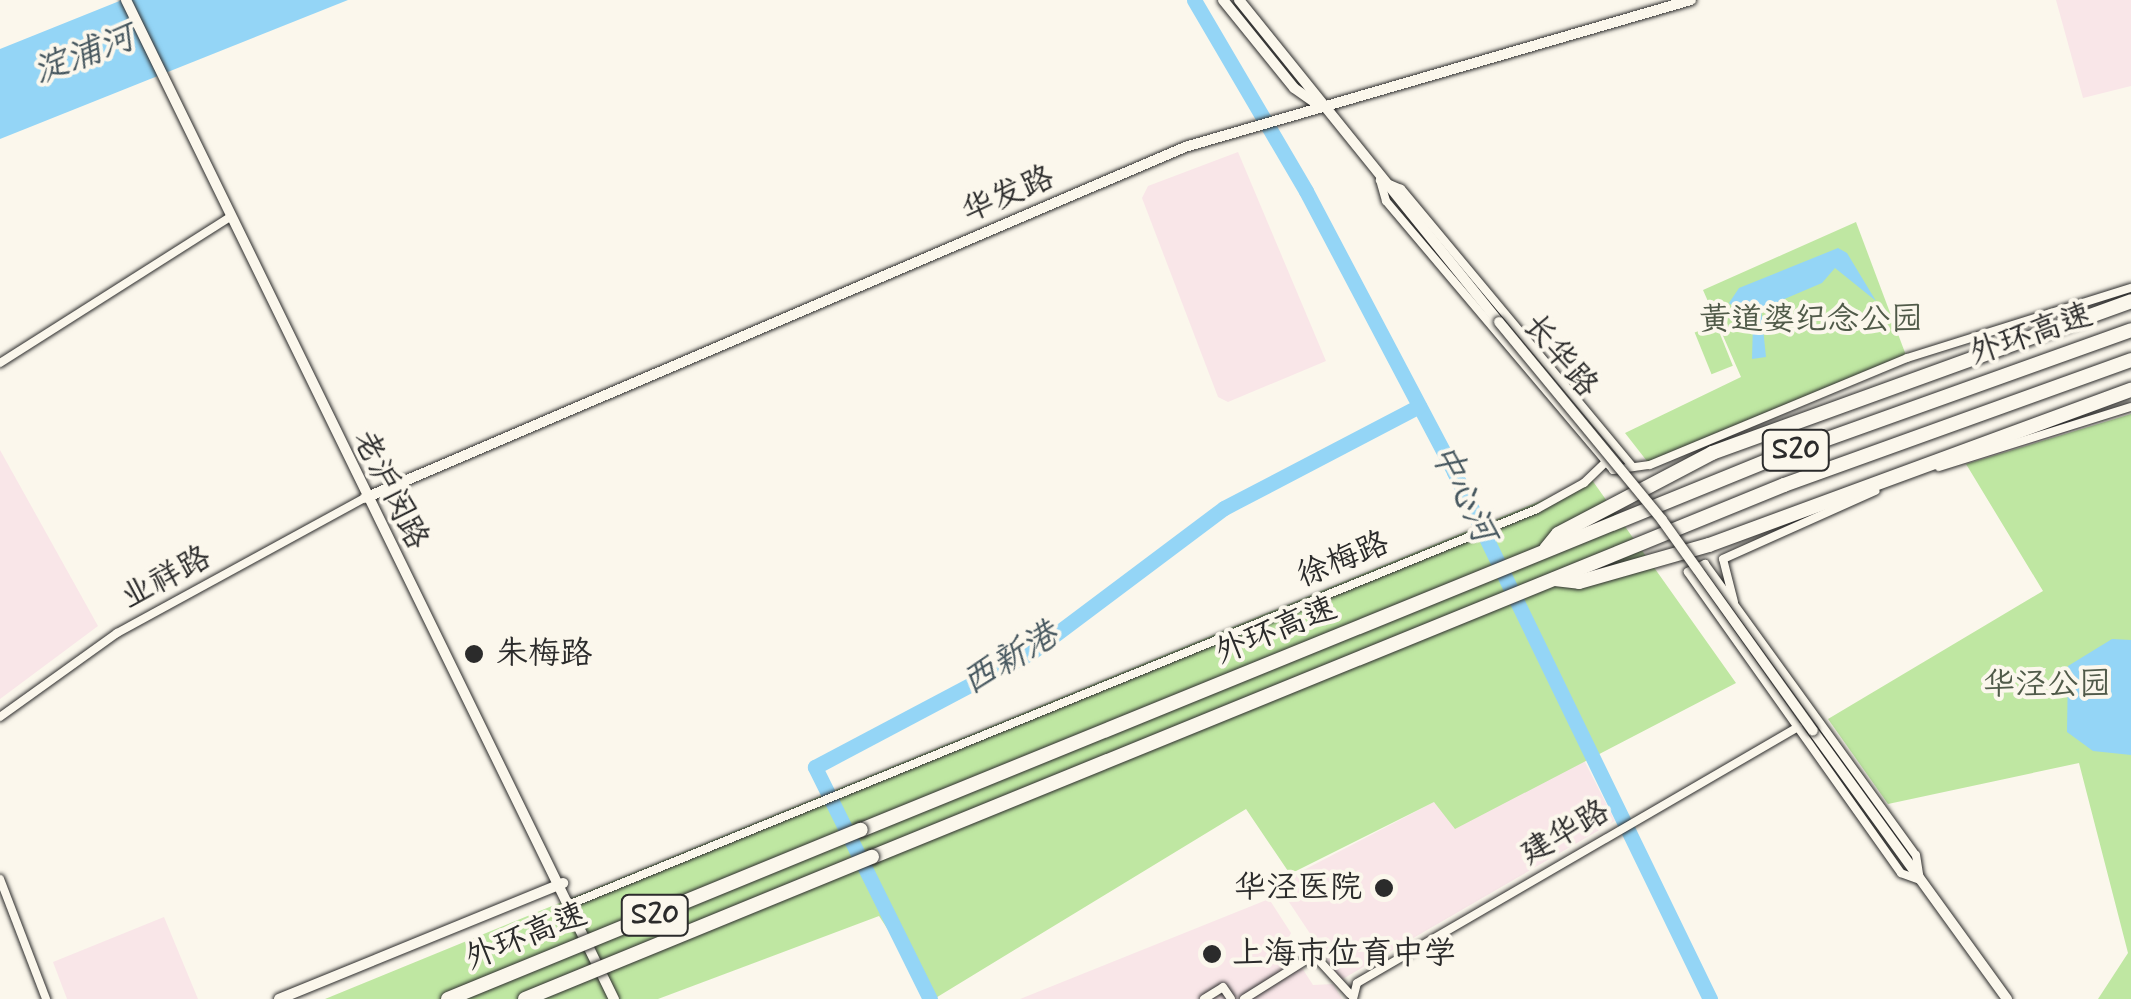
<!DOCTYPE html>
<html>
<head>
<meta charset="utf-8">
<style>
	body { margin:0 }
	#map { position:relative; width:2131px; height:999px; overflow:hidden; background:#fbf7ec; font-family:Mynerve,"LXGW WenKai TC",sans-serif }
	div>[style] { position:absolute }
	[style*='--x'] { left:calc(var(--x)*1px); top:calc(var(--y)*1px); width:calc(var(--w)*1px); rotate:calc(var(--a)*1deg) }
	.built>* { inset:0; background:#f9e6e8 }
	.green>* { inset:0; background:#bfe7a2; transform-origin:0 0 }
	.water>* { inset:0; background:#94d5f6 }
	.river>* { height:15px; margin:-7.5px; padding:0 7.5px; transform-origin:7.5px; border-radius:7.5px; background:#94d5f6 }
	.roads { filter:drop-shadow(0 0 2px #2b2b2b) drop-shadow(0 0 2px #2b2b2b) }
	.street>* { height:8px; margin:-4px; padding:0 4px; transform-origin:4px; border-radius:4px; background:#fbf7ec }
	.secondary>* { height:10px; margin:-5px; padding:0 5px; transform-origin:5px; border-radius:5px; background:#fbf7ec }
	.highway>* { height:14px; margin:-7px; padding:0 7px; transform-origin:7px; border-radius:7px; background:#fbf7ec }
	.bridges { filter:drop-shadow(0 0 2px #2b2b2b) drop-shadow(0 0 2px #2b2b2b) }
	.secondary-bridge>* { height:10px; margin:-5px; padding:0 5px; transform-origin:5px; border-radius:5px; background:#fbf7ec }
	.highway-bridge>* { height:14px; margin:-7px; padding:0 7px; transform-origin:7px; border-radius:7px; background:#fbf7ec }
	.dots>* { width:28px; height:28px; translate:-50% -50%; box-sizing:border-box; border:5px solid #fbf7ec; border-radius:50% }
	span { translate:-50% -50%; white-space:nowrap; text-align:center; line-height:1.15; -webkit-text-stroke:8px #fbf7ec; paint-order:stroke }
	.shield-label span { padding:2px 8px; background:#fbf7ec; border:2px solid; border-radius:8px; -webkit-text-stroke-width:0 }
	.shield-label { font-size:30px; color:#2b2b2b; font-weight:700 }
	.street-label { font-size:32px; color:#2b2b2b }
	.park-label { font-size:32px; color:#505a49 }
	.poi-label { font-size:32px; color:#2b2b2b }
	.left { translate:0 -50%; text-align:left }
	.right { translate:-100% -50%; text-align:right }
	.water-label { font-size:35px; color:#45565e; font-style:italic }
</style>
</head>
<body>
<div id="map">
	<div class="built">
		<i style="clip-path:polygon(2056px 0,2131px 0,2131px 86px,2083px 98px)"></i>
		<i style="clip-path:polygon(1238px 152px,1326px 361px,1228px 402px,1218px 397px,1142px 198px,1148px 186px)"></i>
		<i style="clip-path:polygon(0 450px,98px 626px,0 699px)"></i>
		<i style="clip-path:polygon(1584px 760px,1615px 821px,1341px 980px,1277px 884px,1434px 802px)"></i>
		<i style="clip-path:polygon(1269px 899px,1291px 933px,1286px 943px,1313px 985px,1333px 984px,1342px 999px,1020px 999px)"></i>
		<i style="clip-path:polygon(164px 917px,198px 999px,67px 999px,53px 962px)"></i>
	</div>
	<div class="green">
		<i style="clip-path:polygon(1856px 222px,1907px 358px,1650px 465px,1625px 433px,1741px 377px,1703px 290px)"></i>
		<i style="left:1716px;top:324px;width:45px;height:23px;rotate:68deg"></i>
		<i style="clip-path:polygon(2131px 414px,2131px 999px,2098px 999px,2128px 953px,2079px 763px,1888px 804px,1828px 719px,2043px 591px,1966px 464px)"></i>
		<i style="clip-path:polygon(1592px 480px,1736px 683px,1455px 829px,1434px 802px,1290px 874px,1246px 809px,934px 999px,879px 916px,658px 999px,325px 999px)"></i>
	</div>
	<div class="water">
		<i style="clip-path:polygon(122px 0,348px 0,0 139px,0 49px)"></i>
		<i style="clip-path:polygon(1838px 248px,1847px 253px,1876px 301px,1835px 268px,1822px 283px,1761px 309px,1766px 357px,1752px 359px,1753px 323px,1729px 303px,1739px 288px)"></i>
		<i style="clip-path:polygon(2112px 639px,2131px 640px,2131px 755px,2093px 751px,2067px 732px,2068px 666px)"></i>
	</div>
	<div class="river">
		<i style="--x:1194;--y:0;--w:221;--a:59.6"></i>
		<i style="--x:1306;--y:191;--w:318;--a:62.2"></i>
		<i style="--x:1454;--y:472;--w:586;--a:64.09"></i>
		<i style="--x:930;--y:999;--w:259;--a:-116.4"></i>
		<i style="--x:815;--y:767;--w:246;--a:-27.9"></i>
		<i style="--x:1032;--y:652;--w:240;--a:-36.9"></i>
		<i style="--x:1224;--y:508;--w:220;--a:-27.6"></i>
	</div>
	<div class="roads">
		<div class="street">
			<i style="--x:0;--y:363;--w:272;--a:-32.4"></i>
			<i style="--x:1632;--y:466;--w:361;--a:-129.8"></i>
			<i style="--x:1401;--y:189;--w:23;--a:-157"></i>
			<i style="--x:1380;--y:180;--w:22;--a:74"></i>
			<i style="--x:1386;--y:201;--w:352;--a:49.8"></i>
			<i style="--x:1613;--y:470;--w:37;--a:-8"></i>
			<i style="--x:1650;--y:465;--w:278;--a:-22.6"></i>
			<i style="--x:1907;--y:358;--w:235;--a:-17.4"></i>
			<i style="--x:1939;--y:467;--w:201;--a:-17.4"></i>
			<i style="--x:1705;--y:564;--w:359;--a:54.1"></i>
			<i style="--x:1916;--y:855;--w:25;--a:81"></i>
			<i style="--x:1920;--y:880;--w:20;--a:-160"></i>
			<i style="--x:1901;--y:873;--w:369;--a:-125.3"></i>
			<i style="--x:1688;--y:572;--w:19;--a:-25"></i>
			<i style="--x:1734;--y:602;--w:44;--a:-104.3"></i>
			<i style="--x:1723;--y:559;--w:167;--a:-24.1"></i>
			<i style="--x:0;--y:717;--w:144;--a:-35.7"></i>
			<i style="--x:117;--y:633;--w:282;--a:-28.6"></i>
			<i style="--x:0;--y:879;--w:129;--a:69"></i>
			<i style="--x:573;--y:903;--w:1041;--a:-22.23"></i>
			<i style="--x:1537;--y:509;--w:54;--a:-29"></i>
			<i style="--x:1584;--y:483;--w:28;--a:-44"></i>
			<i style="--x:1204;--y:999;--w:22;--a:-32"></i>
			<i style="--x:1223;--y:987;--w:14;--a:56"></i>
			<i style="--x:1244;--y:999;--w:83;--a:-32.2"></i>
			<i style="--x:1314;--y:955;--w:53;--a:47.3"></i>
			<i style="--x:1353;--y:999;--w:16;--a:-76"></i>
			<i style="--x:1357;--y:983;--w:510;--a:-30.14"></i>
		</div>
		<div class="secondary">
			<i style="--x:126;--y:0;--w:1112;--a:63.97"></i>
			<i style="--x:1223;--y:0;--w:113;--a:51.1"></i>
			<i style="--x:1294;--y:88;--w:24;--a:35"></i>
			<i style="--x:1239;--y:0;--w:414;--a:51.1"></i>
			<i style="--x:365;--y:498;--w:892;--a:-23.17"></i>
			<i style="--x:1185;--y:147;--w:527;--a:-16.2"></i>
			<i style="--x:1813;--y:731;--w:331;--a:54.1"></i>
			<i style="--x:279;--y:999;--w:307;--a:-22.2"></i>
		</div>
		<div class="highway">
			<i style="--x:1546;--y:549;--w:19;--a:-51"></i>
			<i style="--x:1558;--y:534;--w:174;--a:-27.7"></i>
			<i style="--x:1712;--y:453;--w:446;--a:-19.9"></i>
			<i style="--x:1555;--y:579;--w:24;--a:7"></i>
			<i style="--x:1579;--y:582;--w:135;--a:-15.9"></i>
			<i style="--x:1709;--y:545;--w:450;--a:-20.2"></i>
			<i style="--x:861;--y:830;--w:986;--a:-22.17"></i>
			<i style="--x:1774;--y:458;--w:379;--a:-19.7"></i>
			<i style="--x:872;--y:857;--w:985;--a:-22.19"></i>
			<i style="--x:1784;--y:485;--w:369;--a:-19.8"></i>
		</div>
	</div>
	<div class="bridges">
		<div class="secondary-bridge">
			<i style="--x:1499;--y:322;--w:256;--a:50.5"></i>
			<i style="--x:1662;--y:520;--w:259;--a:54.4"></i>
		</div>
		<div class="highway-bridge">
			<i style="--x:448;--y:999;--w:446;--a:-22.3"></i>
			<i style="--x:525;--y:999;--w:375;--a:-22.3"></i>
		</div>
	</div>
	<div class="dots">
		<i style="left:474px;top:654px;background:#2b2b2b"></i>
		<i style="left:1384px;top:888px;background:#2b2b2b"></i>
		<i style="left:1212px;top:954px;background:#2b2b2b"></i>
	</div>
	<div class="shield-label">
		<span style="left:1796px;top:450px">S20</span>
		<span style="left:655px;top:915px">S20</span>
	</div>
	<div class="street-label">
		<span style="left:1008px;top:195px;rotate:-23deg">华发路</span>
		<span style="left:2031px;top:335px;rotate:-19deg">外环高速</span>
		<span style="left:1560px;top:356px;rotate:50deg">长华路</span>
		<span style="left:390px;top:490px;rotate:63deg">老沪闵路</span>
		<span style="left:1343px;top:560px;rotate:-22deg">徐梅路</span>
		<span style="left:166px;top:578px;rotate:-28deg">业祥路</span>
		<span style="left:1276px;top:631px;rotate:-22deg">外环高速</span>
		<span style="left:1565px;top:833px;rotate:-30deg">建华路</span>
		<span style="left:526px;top:937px;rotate:-22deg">外环高速</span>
	</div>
	<div class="park-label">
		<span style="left:1811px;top:320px">黄道婆纪念公园</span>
		<span style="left:2047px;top:685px">华泾公园</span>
	</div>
	<div class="poi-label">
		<span class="left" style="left:496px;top:654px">朱梅路</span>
		<span class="right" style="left:1362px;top:888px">华泾医院</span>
		<span class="left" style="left:1232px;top:954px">上海市位育中学</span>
	</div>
	<div class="water-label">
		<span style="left:84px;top:55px;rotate:-21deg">淀浦河</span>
		<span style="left:1463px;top:493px;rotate:64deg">中心河</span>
		<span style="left:1010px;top:659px;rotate:-31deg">西新港</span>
	</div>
</div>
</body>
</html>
